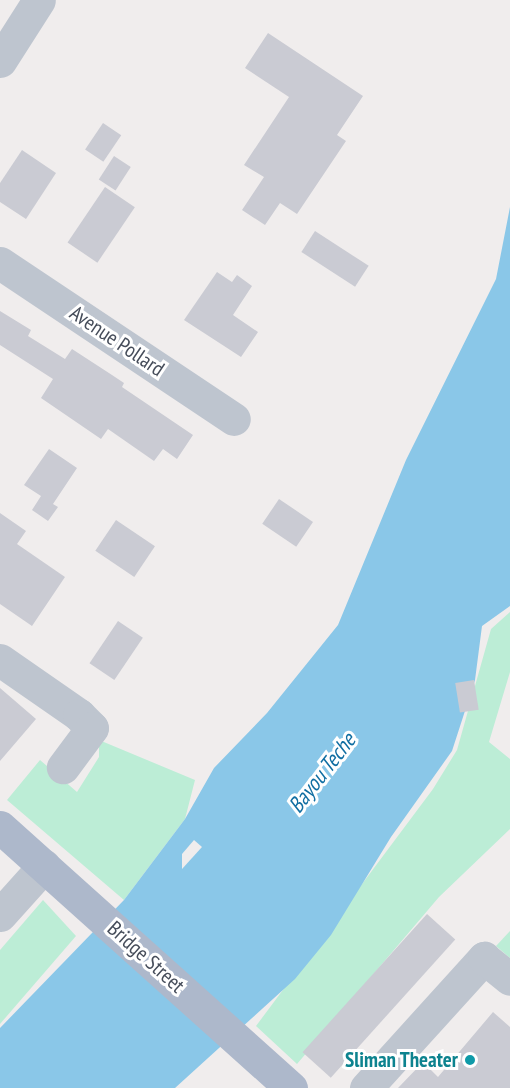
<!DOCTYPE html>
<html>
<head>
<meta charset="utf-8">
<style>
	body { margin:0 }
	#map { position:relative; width:510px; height:1088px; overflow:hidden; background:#f0eded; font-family:"PT Sans Narrow",sans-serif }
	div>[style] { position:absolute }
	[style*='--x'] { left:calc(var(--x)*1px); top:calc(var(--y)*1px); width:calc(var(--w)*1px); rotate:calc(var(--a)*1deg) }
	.green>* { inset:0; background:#bcedd6 }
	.water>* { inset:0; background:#8ac7e8 }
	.pier>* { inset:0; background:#f0eded }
	.building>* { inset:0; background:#cacbd3; transform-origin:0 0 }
	.minor>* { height:33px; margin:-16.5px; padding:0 16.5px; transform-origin:16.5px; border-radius:16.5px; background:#bec5cf }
	.major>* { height:33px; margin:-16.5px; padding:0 16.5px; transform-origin:16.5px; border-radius:16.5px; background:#adb8cb }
	.dots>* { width:16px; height:16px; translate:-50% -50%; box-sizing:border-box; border:3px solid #fff; border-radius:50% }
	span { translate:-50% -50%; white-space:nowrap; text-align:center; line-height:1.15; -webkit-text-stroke:6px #fff; paint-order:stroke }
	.street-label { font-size:21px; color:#464d5a }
	.culture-label { font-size:21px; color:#0d838f; font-weight:700 }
	.right { translate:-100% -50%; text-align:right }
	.water-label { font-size:22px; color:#106ea2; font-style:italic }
</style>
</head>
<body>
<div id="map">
	<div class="green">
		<i style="clip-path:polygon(510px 612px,510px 672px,489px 742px,510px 759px,510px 829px,439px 897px,297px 1064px,256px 1026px,433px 789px,457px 750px,491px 629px)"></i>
		<i style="clip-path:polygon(99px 740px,195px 780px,185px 819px,124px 900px,7px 800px,40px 760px,77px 792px,99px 757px)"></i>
		<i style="clip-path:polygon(43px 900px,76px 936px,0 1024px,0 950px)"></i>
		<i style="clip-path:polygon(510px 931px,510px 958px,496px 946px)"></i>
	</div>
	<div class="water">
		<i style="clip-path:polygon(510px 207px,510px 606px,482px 626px,475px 680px,452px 751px,391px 837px,331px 935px,295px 979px,175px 1088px,0 1088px,0 1028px,124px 900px,185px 819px,214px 768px,267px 713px,338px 625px,406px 460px,496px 279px)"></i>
	</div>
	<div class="pier">
		<i style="clip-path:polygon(194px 840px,202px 847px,182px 869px,182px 854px)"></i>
	</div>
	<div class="building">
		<i style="clip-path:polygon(268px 33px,363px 96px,337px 135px,346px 141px,297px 214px,280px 203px,265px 225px,242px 210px,264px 177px,244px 165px,289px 97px,245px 68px)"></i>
		<i style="left:103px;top:123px;width:22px;height:32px;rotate:34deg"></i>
		<i style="clip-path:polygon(22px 150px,56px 173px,26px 219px,0 202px,0 183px)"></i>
		<i style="left:114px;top:156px;width:20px;height:28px;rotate:33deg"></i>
		<i style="left:105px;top:187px;width:36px;height:67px;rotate:34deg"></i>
		<i style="left:315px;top:231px;width:64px;height:25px;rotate:33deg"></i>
		<i style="clip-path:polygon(217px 272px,232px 282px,237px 275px,252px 286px,233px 315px,258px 332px,241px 357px,184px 320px)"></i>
		<i style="clip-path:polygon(0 311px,31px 330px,28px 336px,65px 359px,72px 349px,112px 375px,124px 383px,122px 387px,193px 435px,177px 459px,163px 449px,154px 461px,108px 429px,101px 439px,41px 398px,53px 379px,0 345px)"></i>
		<i style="clip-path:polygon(49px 449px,77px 468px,53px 504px,58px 507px,48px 521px,32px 510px,41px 496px,24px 485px)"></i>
		<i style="left:279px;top:499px;width:41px;height:30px;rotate:34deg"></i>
		<i style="clip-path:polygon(0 513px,26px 531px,17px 544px,65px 577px,32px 626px,0 604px)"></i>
		<i style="left:116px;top:520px;width:47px;height:37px;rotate:34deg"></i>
		<i style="left:118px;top:621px;width:30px;height:51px;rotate:34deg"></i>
		<i style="left:474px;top:680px;width:30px;height:19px;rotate:81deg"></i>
		<i style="clip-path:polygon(0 688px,36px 719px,0 761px)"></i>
		<i style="left:427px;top:914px;width:38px;height:186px;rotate:42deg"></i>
		<i style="clip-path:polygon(493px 1012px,510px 1027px,510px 1088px,398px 1088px,423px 1062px,438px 1077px)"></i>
	</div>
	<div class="minor">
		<i style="--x:0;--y:61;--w:72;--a:-57.4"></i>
		<i style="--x:0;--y:263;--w:281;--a:33.7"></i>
		<i style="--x:0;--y:660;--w:96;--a:34.8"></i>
		<i style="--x:79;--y:715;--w:18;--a:45"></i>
		<i style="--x:92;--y:728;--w:49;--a:126.6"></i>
		<i style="--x:0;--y:915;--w:66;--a:-48.1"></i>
		<i style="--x:366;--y:1088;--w:176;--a:-47.8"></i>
		<i style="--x:484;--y:958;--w:33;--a:39"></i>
	</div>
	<div class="major">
		<i style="--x:0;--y:827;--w:391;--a:41.9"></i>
	</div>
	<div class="dots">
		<i style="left:470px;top:1060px;background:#0f9aa8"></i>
	</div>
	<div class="street-label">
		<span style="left:117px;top:341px;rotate:34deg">Avenue Pollard</span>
		<span style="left:146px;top:957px;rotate:42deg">Bridge Street</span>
	</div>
	<div class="culture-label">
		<span class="right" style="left:458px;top:1060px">Sliman Theater</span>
	</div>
	<div class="water-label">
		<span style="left:322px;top:773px;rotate:-52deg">Bayou Teche</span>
	</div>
</div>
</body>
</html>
